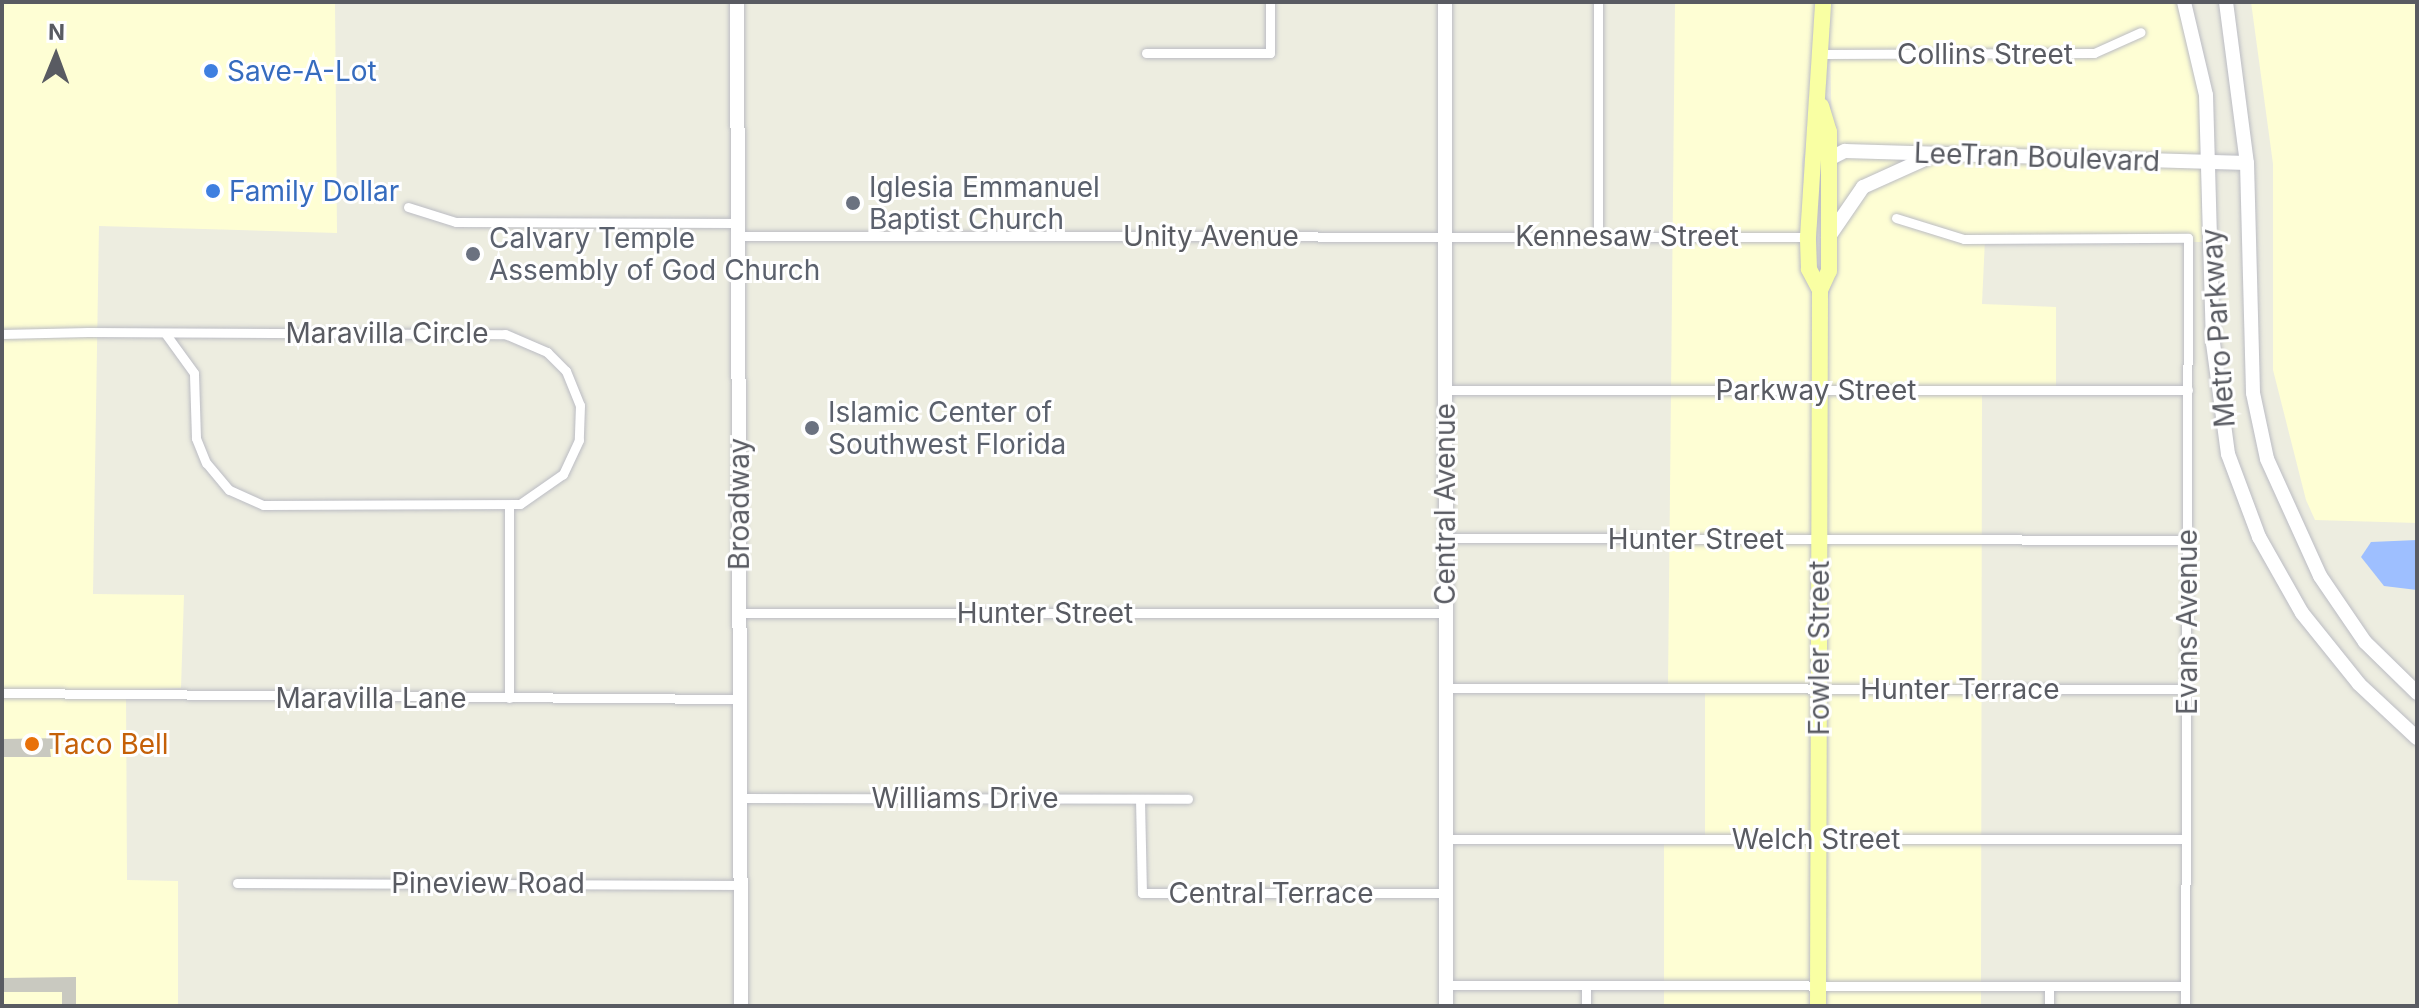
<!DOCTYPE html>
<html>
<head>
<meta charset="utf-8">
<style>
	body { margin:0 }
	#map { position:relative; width:2419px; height:1008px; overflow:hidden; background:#edede0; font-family:Inter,sans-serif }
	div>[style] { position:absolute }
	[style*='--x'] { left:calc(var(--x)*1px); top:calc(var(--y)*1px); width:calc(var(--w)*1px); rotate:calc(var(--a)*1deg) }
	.commercial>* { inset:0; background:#fefed4 }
	.water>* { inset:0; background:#9ebfff }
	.building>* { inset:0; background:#c9c9c0 }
	.roads { filter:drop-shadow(0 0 2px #bbbcc3) drop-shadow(0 0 2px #bbbcc3) }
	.street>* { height:9px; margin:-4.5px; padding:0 4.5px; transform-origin:4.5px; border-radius:4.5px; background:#fff }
	.secondary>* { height:14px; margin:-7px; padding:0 7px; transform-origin:7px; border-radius:7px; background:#fff }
	.primary>* { height:16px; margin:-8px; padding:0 8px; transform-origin:8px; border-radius:8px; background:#f9ffa3 }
	.dots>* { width:22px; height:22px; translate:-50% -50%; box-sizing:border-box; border:4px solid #fff; border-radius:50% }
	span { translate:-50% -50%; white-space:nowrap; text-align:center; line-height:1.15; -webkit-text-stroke:6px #fff; paint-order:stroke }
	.street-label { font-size:28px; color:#595b62 }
	.shop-label { font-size:28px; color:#366cbe }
	.left { translate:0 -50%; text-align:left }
	.worship-label { font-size:28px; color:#5b616d }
	.food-label { font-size:28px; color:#c56008 }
	.frame { position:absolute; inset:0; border:4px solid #595b62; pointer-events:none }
	.north { position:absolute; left:16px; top:16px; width:80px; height:80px; -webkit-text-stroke:6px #fff; paint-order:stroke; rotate:1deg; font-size:22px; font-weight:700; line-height:32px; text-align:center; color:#595b62 }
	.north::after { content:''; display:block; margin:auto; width:28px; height:36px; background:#595b62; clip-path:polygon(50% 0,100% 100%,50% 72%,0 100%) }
</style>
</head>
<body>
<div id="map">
	<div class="commercial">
		<i style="clip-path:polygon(2px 2px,335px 2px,337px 233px,99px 226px,93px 594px,184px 595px,181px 688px,126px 690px,127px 880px,178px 881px,178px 1006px,2px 1006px)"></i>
		<i style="clip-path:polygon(1675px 2px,1816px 2px,1814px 106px,1802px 161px,1803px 269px,1814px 300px,1812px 1006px,1664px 1006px,1664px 835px,1705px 835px,1705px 686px,1668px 685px)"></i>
		<i style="clip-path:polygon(1829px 2px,2177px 2px,2199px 96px,2202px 242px,1985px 239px,1982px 304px,2056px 307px,2056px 388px,1982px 388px,1981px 1006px,1825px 1006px,1827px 304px,1835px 271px)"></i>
		<i style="clip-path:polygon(2251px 2px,2417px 2px,2417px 523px,2315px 520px,2306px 500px,2273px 370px,2273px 164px)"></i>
	</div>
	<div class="water">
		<i style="clip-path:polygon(2417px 540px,2417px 590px,2384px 586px,2361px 557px,2371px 542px)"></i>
	</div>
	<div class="building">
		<i style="clip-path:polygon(61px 738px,61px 749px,50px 749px,51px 757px,2px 757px,2px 739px)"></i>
		<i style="clip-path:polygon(76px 977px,76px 1006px,62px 1006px,62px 992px,2px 992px,2px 978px)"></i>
	</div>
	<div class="roads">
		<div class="street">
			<i style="--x:1146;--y:53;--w:124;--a:0"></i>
			<i style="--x:1270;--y:53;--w:51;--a:-90"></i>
			<i style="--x:1823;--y:54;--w:271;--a:-0.2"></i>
			<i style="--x:2094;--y:53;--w:51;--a:-24.1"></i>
			<i style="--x:408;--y:207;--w:50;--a:17.4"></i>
			<i style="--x:456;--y:222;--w:282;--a:0.2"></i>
			<i style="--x:1896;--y:218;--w:71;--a:17.2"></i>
			<i style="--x:1964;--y:239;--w:224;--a:-0.3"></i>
			<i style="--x:2188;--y:238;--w:768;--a:90.22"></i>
			<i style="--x:738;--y:236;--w:1070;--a:0.05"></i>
			<i style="--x:1598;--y:236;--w:234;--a:-90"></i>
			<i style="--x:2;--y:334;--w:86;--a:-1.3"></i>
			<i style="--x:88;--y:332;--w:417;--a:0.3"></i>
			<i style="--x:505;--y:334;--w:46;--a:23.2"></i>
			<i style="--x:547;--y:352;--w:27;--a:45"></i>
			<i style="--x:566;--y:371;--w:37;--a:68"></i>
			<i style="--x:580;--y:405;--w:35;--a:92"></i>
			<i style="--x:579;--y:440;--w:38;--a:115"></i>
			<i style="--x:563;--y:474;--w:52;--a:145.1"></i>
			<i style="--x:520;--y:504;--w:257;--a:179.8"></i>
			<i style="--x:263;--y:505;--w:37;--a:-156"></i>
			<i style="--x:229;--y:490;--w:35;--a:-130"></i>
			<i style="--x:206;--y:463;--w:27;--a:-112"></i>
			<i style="--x:196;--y:438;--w:65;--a:-91.8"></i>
			<i style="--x:194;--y:373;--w:49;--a:-125.9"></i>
			<i style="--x:1445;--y:390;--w:743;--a:0"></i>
			<i style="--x:509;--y:507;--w:191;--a:90"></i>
			<i style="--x:1445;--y:538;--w:742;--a:0.15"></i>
			<i style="--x:740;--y:613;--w:705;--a:0"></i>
			<i style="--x:1445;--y:688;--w:742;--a:0.08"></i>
			<i style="--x:2;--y:693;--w:738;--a:0.47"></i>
			<i style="--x:741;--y:798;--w:447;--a:0.1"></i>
			<i style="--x:1140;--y:799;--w:94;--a:88.8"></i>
			<i style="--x:1142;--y:893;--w:304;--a:0"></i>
			<i style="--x:1446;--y:839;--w:740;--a:0"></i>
			<i style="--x:237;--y:883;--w:503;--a:0.23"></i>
			<i style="--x:1446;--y:985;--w:739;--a:0.08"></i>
			<i style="--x:1586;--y:1006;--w:21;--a:-90"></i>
			<i style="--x:2049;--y:1006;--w:20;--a:-90"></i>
		</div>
		<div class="secondary">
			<i style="--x:737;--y:2;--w:1004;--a:89.77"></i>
			<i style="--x:1445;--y:2;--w:1004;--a:89.94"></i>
			<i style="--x:2184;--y:2;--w:96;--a:76.7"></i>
			<i style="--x:2206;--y:95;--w:248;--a:88.4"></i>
			<i style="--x:2213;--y:343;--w:112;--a:82.3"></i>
			<i style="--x:2228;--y:454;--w:89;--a:69.5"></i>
			<i style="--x:2259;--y:537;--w:87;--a:60.5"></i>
			<i style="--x:2302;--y:613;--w:91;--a:51.2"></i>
			<i style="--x:2359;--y:684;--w:79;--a:43"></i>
			<i style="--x:2226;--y:2;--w:162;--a:82.6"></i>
			<i style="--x:2247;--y:163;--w:230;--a:88.5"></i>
			<i style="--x:2253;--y:393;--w:67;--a:78"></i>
			<i style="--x:2267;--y:459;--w:128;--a:65.6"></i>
			<i style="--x:2320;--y:576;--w:80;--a:55.7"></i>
			<i style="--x:2365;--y:642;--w:73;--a:44.4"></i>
			<i style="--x:1829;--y:159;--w:18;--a:-27"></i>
			<i style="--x:1845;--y:151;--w:402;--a:1.7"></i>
			<i style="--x:1828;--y:238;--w:62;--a:-55.5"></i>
			<i style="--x:1863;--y:187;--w:72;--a:-24.4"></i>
		</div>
		<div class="primary">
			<i style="--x:1820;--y:290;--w:24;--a:-118"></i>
			<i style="--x:1809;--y:269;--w:32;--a:-92"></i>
			<i style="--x:1808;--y:237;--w:235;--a:-86.3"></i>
			<i style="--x:1818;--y:1006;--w:716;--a:-89.84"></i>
			<i style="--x:1820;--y:290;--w:21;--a:-65"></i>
			<i style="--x:1829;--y:271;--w:139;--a:-90"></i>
			<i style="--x:1829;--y:132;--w:27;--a:-107"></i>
		</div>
	</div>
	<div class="dots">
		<i style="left:211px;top:71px;background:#3f7fe0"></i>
		<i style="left:213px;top:191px;background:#3f7fe0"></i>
		<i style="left:853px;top:203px;background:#6b7280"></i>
		<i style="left:473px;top:254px;background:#6b7280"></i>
		<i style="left:812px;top:428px;background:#6b7280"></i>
		<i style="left:32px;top:744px;background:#e8710a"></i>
	</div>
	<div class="street-label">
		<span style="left:1985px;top:54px">Collins Street</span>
		<span style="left:2037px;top:157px;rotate:2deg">LeeTran Boulevard</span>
		<span style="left:1211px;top:236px">Unity Avenue</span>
		<span style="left:1627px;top:236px">Kennesaw Street</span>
		<span style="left:2218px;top:328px;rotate:-94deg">Metro Parkway</span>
		<span style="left:387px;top:333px">Maravilla Circle</span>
		<span style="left:1816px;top:390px">Parkway Street</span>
		<span style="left:739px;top:504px;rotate:-90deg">Broadway</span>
		<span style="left:1445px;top:504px;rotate:-90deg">Central Avenue</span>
		<span style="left:1696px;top:539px">Hunter Street</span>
		<span style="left:1045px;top:613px">Hunter Street</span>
		<span style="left:2187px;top:622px;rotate:-90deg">Evans Avenue</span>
		<span style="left:1819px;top:648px;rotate:-90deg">Fowler Street</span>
		<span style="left:1960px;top:689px">Hunter Terrace</span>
		<span style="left:371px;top:698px">Maravilla Lane</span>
		<span style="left:965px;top:798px">Williams Drive</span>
		<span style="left:1816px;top:839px">Welch Street</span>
		<span style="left:488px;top:883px">Pineview Road</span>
		<span style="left:1271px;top:893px">Central Terrace</span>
	</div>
	<div class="shop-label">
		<span class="left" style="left:227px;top:71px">Save-A-Lot</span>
		<span class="left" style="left:229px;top:191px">Family Dollar</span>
	</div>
	<div class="worship-label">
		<span class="left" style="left:869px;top:203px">Iglesia Emmanuel<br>Baptist Church</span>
		<span class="left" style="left:489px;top:254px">Calvary Temple<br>Assembly of God Church</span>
		<span class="left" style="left:828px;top:428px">Islamic Center of<br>Southwest Florida</span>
	</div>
	<div class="food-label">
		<span class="left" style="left:48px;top:744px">Taco Bell</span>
	</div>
	<div class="frame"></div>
	<div class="north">N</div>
</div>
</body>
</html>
